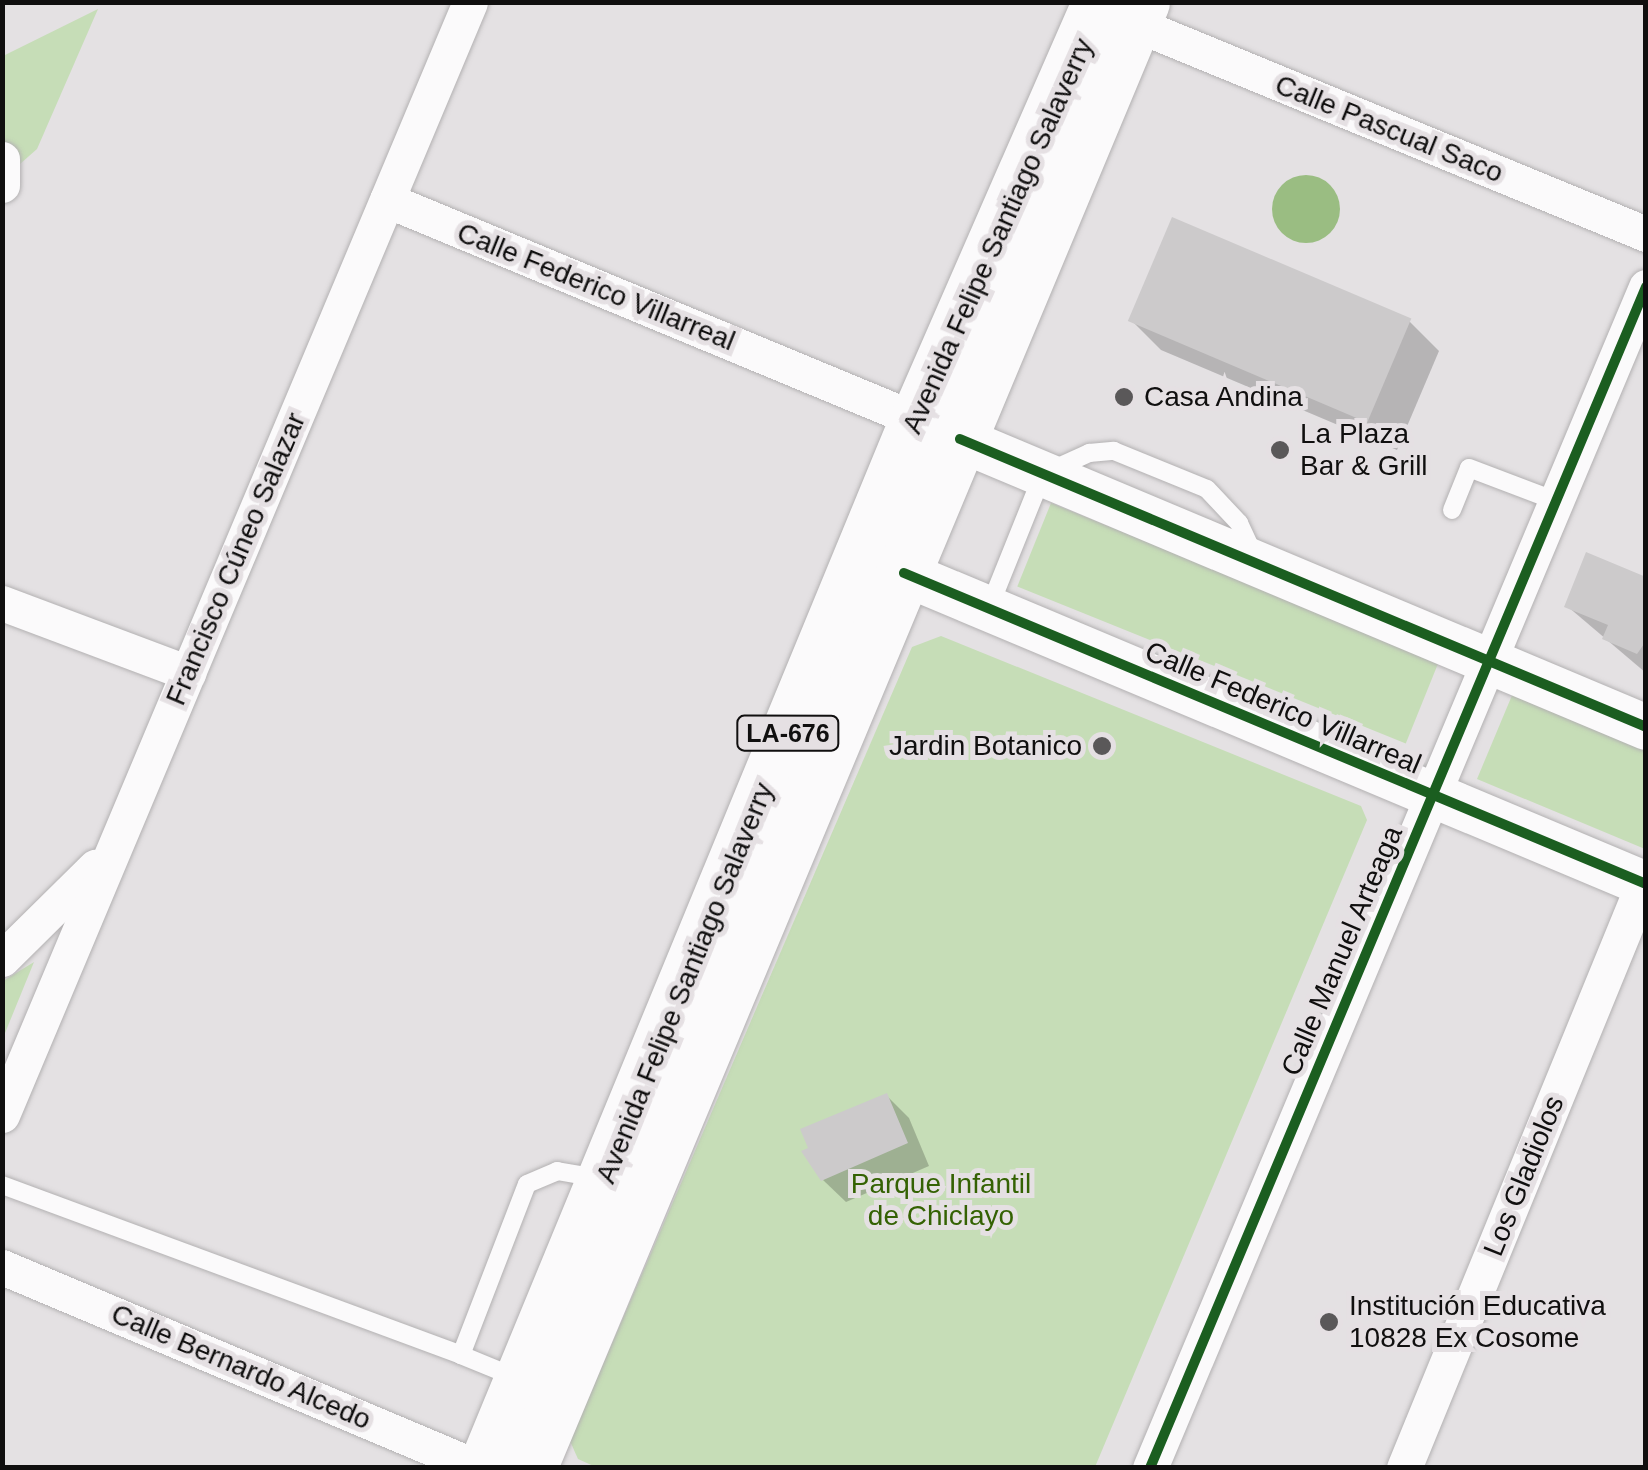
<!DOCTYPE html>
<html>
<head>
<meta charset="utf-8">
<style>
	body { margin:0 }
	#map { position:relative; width:1648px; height:1470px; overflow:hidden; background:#e4e1e3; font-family:Arial,sans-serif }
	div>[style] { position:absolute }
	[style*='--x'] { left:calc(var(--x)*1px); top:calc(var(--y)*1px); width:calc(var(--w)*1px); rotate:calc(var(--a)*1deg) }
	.green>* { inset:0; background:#c6ddb7; transform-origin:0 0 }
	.water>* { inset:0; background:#9abd82 }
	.round { border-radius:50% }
	.shadow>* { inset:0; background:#0003 }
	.building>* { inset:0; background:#cccacb; transform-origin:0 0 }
	.roads { filter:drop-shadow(0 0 2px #b3b1b2) drop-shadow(0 0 2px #b3b1b2) }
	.service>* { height:18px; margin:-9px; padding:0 9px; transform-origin:9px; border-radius:9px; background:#fbfafb }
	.minor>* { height:35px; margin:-17.5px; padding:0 17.5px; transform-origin:17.5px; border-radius:17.5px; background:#fbfafb }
	.tertiary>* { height:45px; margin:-22.5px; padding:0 22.5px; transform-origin:22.5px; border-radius:22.5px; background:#fbfafb }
	.primary>* { height:55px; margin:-27.5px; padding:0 27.5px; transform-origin:27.5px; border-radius:27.5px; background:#fbfafb }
	.cycleway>* { height:10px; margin:-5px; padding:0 5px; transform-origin:5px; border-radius:5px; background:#1b5e20 }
	.dots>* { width:28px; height:28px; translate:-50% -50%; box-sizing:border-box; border:5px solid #e5e0e3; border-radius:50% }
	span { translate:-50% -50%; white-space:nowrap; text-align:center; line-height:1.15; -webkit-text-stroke:10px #e5e0e3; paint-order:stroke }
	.shield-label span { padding:2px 8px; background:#e5e0e3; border:2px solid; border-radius:8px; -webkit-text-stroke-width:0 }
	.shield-label { font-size:25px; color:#100f0f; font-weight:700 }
	.street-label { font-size:28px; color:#100f0f }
	.poi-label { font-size:28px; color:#100f0f }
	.left { translate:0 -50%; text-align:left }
	.right { translate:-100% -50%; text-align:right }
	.park-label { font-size:28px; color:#346203 }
	.frame { position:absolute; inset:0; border:5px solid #100f0f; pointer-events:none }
</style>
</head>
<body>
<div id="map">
	<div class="green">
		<i style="clip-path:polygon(98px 9px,37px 149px,3px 179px,3px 56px)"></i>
		<i style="left:1051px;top:503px;width:419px;height:90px;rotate:22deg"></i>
		<i style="clip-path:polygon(941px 636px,1361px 806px,1367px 820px,1095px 1467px,598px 1468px,578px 1459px,570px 1441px,912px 647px)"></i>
		<i style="clip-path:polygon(1513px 693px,1645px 748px,1645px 849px,1477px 779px)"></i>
		<i style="clip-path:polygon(34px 962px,3px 1038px,3px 981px)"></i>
	</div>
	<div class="water">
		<i class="round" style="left:1272px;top:175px;width:68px;height:68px"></i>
	</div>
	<div class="shadow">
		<i style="clip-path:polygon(1131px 320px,1409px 321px,1439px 351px,1397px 450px,1161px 350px)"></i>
		<i style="clip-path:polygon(1646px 579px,1646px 673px,1567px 606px)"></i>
		<i style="clip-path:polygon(887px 1096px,909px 1118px,929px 1166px,846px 1202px,823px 1180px)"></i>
	</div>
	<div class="building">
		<i style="left:1172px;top:217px;width:260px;height:113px;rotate:23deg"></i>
		<i style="clip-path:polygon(1586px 552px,1646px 577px,1646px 641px,1637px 654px,1602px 639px,1608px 625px,1564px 607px)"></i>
		<i style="clip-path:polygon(887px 1093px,908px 1143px,821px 1181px,801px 1151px,808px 1148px,800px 1129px)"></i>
	</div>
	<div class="roads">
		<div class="service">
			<i style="--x:1452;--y:510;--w:45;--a:-68"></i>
			<i style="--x:1469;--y:468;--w:93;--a:20.8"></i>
			<i style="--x:989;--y:608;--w:144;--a:-68.1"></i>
			<i style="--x:1043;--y:474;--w:51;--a:-24.5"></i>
			<i style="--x:1089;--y:453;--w:25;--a:-5"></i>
			<i style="--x:1114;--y:451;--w:100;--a:22.2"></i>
			<i style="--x:1207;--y:489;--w:47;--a:46.7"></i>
			<i style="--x:1239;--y:523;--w:35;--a:65"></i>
			<i style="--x:2;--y:1185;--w:489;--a:20.3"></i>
			<i style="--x:517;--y:1378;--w:61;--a:-157.7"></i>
			<i style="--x:461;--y:1355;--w:183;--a:-68.9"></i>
			<i style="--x:527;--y:1184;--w:33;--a:-23"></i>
			<i style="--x:557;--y:1171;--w:42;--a:9.7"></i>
		</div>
		<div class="minor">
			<i style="--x:1133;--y:23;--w:555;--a:22.36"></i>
			<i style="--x:2;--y:159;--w:26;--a:90"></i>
			<i style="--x:387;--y:200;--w:574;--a:22.54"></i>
			<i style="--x:2;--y:603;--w:199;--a:20.6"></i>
			<i style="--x:2;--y:959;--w:131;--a:-44.7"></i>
			<i style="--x:2;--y:1115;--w:1207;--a:-67.19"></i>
			<i style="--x:2;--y:1267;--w:518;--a:22.85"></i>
			<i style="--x:1150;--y:1468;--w:1281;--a:-67.22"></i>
			<i style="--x:1404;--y:1468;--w:631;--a:-67.74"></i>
		</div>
		<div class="tertiary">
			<i style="--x:960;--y:439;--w:744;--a:22.77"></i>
			<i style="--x:904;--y:573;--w:805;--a:22.74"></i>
		</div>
		<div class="primary">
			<i style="--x:485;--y:1468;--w:1134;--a:-67.6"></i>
			<i style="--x:917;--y:420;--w:456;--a:-66.4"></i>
			<i style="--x:529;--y:1468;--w:1589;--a:-67.31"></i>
		</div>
	</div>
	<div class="cycleway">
		<i style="--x:960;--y:439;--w:744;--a:22.77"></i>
		<i style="--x:904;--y:573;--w:805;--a:22.74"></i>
		<i style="--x:1150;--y:1468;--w:1281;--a:-67.22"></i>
	</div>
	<div class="dots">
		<i style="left:1124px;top:397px;background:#5a5859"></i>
		<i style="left:1280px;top:450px;background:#5a5859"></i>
		<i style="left:1102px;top:746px;background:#5a5859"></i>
		<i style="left:1329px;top:1322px;background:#5a5859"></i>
	</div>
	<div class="shield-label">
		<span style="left:788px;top:733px">LA-676</span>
	</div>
	<div class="street-label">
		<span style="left:1389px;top:129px;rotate:22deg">Calle Pascual Saco</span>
		<span style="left:998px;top:236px;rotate:-66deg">Avenida Felipe Santiago Salaverry</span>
		<span style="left:596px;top:287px;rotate:22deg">Calle Federico Villarreal</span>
		<span style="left:236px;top:559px;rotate:-67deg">Francisco Cúneo Salazar</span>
		<span style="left:1283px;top:708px;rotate:23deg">Calle Federico Villarreal</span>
		<span style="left:1342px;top:951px;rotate:-67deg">Calle Manuel Arteaga</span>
		<span style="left:685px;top:983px;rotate:-68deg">Avenida Felipe Santiago Salaverry</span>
		<span style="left:1524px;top:1176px;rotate:-68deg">Los Gladiolos</span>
		<span style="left:241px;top:1367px;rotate:23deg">Calle Bernardo Alcedo</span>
	</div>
	<div class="poi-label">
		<span class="left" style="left:1144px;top:397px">Casa Andina</span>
		<span class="left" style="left:1300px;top:450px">La Plaza<br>Bar &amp; Grill</span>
		<span class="right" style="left:1082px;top:746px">Jardin Botanico</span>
		<span class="left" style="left:1349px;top:1322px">Institución Educativa<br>10828 Ex Cosome</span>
	</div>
	<div class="park-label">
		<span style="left:941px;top:1200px">Parque Infantil<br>de Chiclayo</span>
	</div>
	<div class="frame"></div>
</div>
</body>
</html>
